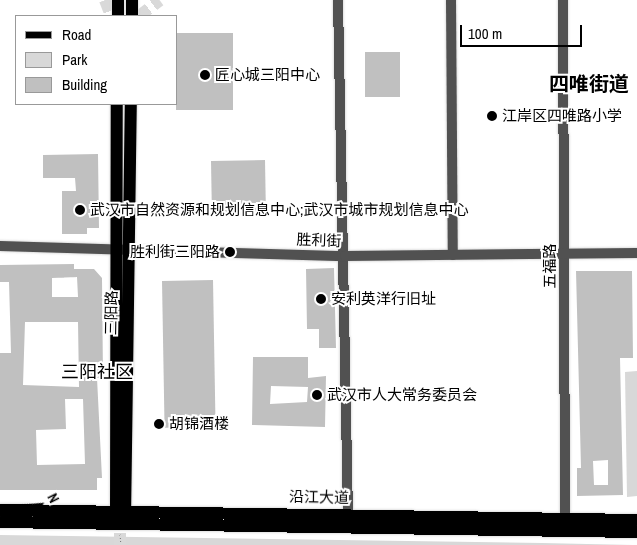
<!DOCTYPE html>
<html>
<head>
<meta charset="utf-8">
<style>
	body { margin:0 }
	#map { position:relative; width:637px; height:545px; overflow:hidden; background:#fff; font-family:"Archivo Narrow","Noto Sans SC",sans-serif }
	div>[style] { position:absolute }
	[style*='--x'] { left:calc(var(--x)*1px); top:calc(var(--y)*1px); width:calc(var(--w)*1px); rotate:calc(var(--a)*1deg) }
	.green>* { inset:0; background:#d8d8d8 }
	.building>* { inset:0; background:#c0c0c0; transform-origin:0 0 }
	.major-tunnel>* { height:12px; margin-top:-6px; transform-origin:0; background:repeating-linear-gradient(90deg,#d9d9d9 0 12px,transparent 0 18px) }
	.path>* { height:1px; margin-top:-0.5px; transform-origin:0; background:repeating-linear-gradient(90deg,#737373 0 1px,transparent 0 3.5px) }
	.roads { filter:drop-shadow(0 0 1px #dbdbdb) drop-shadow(0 0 1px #dbdbdb) }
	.minor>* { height:10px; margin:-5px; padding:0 5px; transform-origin:5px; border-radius:5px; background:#515151 }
	.major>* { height:12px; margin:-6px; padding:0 6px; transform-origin:6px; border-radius:6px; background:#000 }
	.dots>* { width:14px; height:14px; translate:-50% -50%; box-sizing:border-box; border:2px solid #fff; border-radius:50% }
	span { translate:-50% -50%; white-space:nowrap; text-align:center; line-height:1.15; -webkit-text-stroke:4px #fff; paint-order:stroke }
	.poi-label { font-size:15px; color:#000 }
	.left { translate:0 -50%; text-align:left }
	.right { translate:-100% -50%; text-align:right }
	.street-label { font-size:15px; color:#000 }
	.quarter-label { font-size:18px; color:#000 }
	.district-label { font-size:20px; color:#000; font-weight:700 }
	.legend { position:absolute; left:15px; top:15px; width:162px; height:90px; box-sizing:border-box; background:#fff; border:1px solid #999; margin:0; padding:6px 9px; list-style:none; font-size:15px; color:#000 }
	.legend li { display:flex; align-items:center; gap:10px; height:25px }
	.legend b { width:25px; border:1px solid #999 }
	.north { position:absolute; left:15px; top:480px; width:50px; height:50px; -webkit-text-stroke:4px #fff; paint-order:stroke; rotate:63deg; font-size:14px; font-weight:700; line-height:20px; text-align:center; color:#000 }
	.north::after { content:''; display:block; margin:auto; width:18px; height:22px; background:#000; clip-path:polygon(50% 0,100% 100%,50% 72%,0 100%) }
	.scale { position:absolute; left:460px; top:25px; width:122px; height:22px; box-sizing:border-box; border:2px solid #000; border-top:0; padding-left:6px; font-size:15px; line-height:18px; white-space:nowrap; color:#000; -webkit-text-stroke:4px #fff; paint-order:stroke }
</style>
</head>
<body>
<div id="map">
	<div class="green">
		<i style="clip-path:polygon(637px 371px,637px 496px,627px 497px,625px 372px)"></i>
		<i style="clip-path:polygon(0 535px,542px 543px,633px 545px,0 545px)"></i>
	</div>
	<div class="building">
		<i style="left:176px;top:33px;width:57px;height:77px"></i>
		<i style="left:365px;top:52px;width:35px;height:45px"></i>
		<i style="clip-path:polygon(98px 154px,99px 228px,87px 228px,87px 234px,62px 234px,62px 191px,76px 191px,75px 178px,43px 178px,43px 155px)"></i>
		<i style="left:265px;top:160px;width:54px;height:54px;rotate:89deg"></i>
		<i style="clip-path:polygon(evenodd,74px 264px,74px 269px,94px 269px,102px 278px,103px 378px,97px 378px,102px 478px,97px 478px,97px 490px,0 490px,0 353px,11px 353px,9px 282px,0 282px,0 265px,74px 264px,77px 277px,78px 297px,52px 297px,52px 278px,77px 277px,74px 264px,25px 322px,78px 322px,79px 387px,23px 385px,25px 322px,74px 264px,65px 399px,83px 399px,85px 464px,37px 465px,36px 430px,66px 429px,65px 399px)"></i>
		<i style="clip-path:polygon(334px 268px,336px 348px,319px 348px,319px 329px,307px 329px,306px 269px)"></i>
		<i style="clip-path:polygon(evenodd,576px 271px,632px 271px,633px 358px,620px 358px,623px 495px,577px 496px,577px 468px,581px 468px,576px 271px,608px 460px,608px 485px,594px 485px,593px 461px,608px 460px)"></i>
		<i style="left:213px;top:280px;width:147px;height:51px;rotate:89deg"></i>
		<i style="clip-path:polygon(evenodd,253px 357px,308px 357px,308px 378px,326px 376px,325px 427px,252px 425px,253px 357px,271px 386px,308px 387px,307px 402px,270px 404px,271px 386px)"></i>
	</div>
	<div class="major-tunnel">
		<i style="--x:105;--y:0;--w:17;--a:69"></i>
		<i style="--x:139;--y:16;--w:26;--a:-37"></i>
		<i style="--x:120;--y:545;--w:31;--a:-90"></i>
	</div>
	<div class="path">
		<i style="--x:120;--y:534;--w:11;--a:85"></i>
	</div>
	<div class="roads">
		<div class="minor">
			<i style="--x:338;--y:0;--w:514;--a:88.89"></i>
			<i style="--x:451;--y:0;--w:255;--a:89.6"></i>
			<i style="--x:563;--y:0;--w:526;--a:89.78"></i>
			<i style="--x:0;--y:246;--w:345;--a:1.7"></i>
			<i style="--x:345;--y:256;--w:292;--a:-0.6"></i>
		</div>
		<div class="major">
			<i style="--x:118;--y:16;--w:16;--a:-90"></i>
			<i style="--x:132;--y:16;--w:16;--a:-90"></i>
			<i style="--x:0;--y:510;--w:637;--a:0.9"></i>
			<i style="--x:116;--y:519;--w:415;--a:-89.9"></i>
			<i style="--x:125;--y:519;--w:415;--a:-89.2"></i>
			<i style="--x:0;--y:522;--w:637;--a:0.9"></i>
		</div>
	</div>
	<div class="dots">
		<i style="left:205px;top:75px;background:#000"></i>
		<i style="left:492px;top:116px;background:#000"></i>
		<i style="left:80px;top:210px;background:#000"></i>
		<i style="left:230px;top:252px;background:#000"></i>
		<i style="left:321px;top:299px;background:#000"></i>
		<i style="left:317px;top:395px;background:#000"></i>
		<i style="left:159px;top:424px;background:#000"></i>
	</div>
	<div class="poi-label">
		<span class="left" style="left:215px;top:75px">匠心城三阳中心</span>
		<span class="left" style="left:502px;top:116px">江岸区四唯路小学</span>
		<span class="left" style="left:90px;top:210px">武汉市自然资源和规划信息中心;武汉市城市规划信息中心</span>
		<span class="right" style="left:220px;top:252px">胜利街三阳路</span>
		<span class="left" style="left:331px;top:299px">安利英洋行旧址</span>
		<span class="left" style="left:327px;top:395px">武汉市人大常务委员会</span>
		<span class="left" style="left:169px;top:424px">胡锦酒楼</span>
	</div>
	<div class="street-label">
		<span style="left:319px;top:240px;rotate:2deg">胜利街</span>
		<span style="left:550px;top:266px;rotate:-90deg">五福路</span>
		<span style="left:111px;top:313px;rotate:-89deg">三阳路</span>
		<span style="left:319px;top:497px;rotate:1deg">沿江大道</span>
	</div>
	<div class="quarter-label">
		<span style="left:97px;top:372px">三阳社区</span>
	</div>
	<div class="district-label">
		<span style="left:589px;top:83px">四唯街道</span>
	</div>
	<ul class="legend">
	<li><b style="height:6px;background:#000"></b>Road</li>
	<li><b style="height:14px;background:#d8d8d8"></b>Park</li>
	<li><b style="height:14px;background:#c0c0c0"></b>Building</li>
	</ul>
	<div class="north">N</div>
	<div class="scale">100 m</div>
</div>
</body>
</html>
